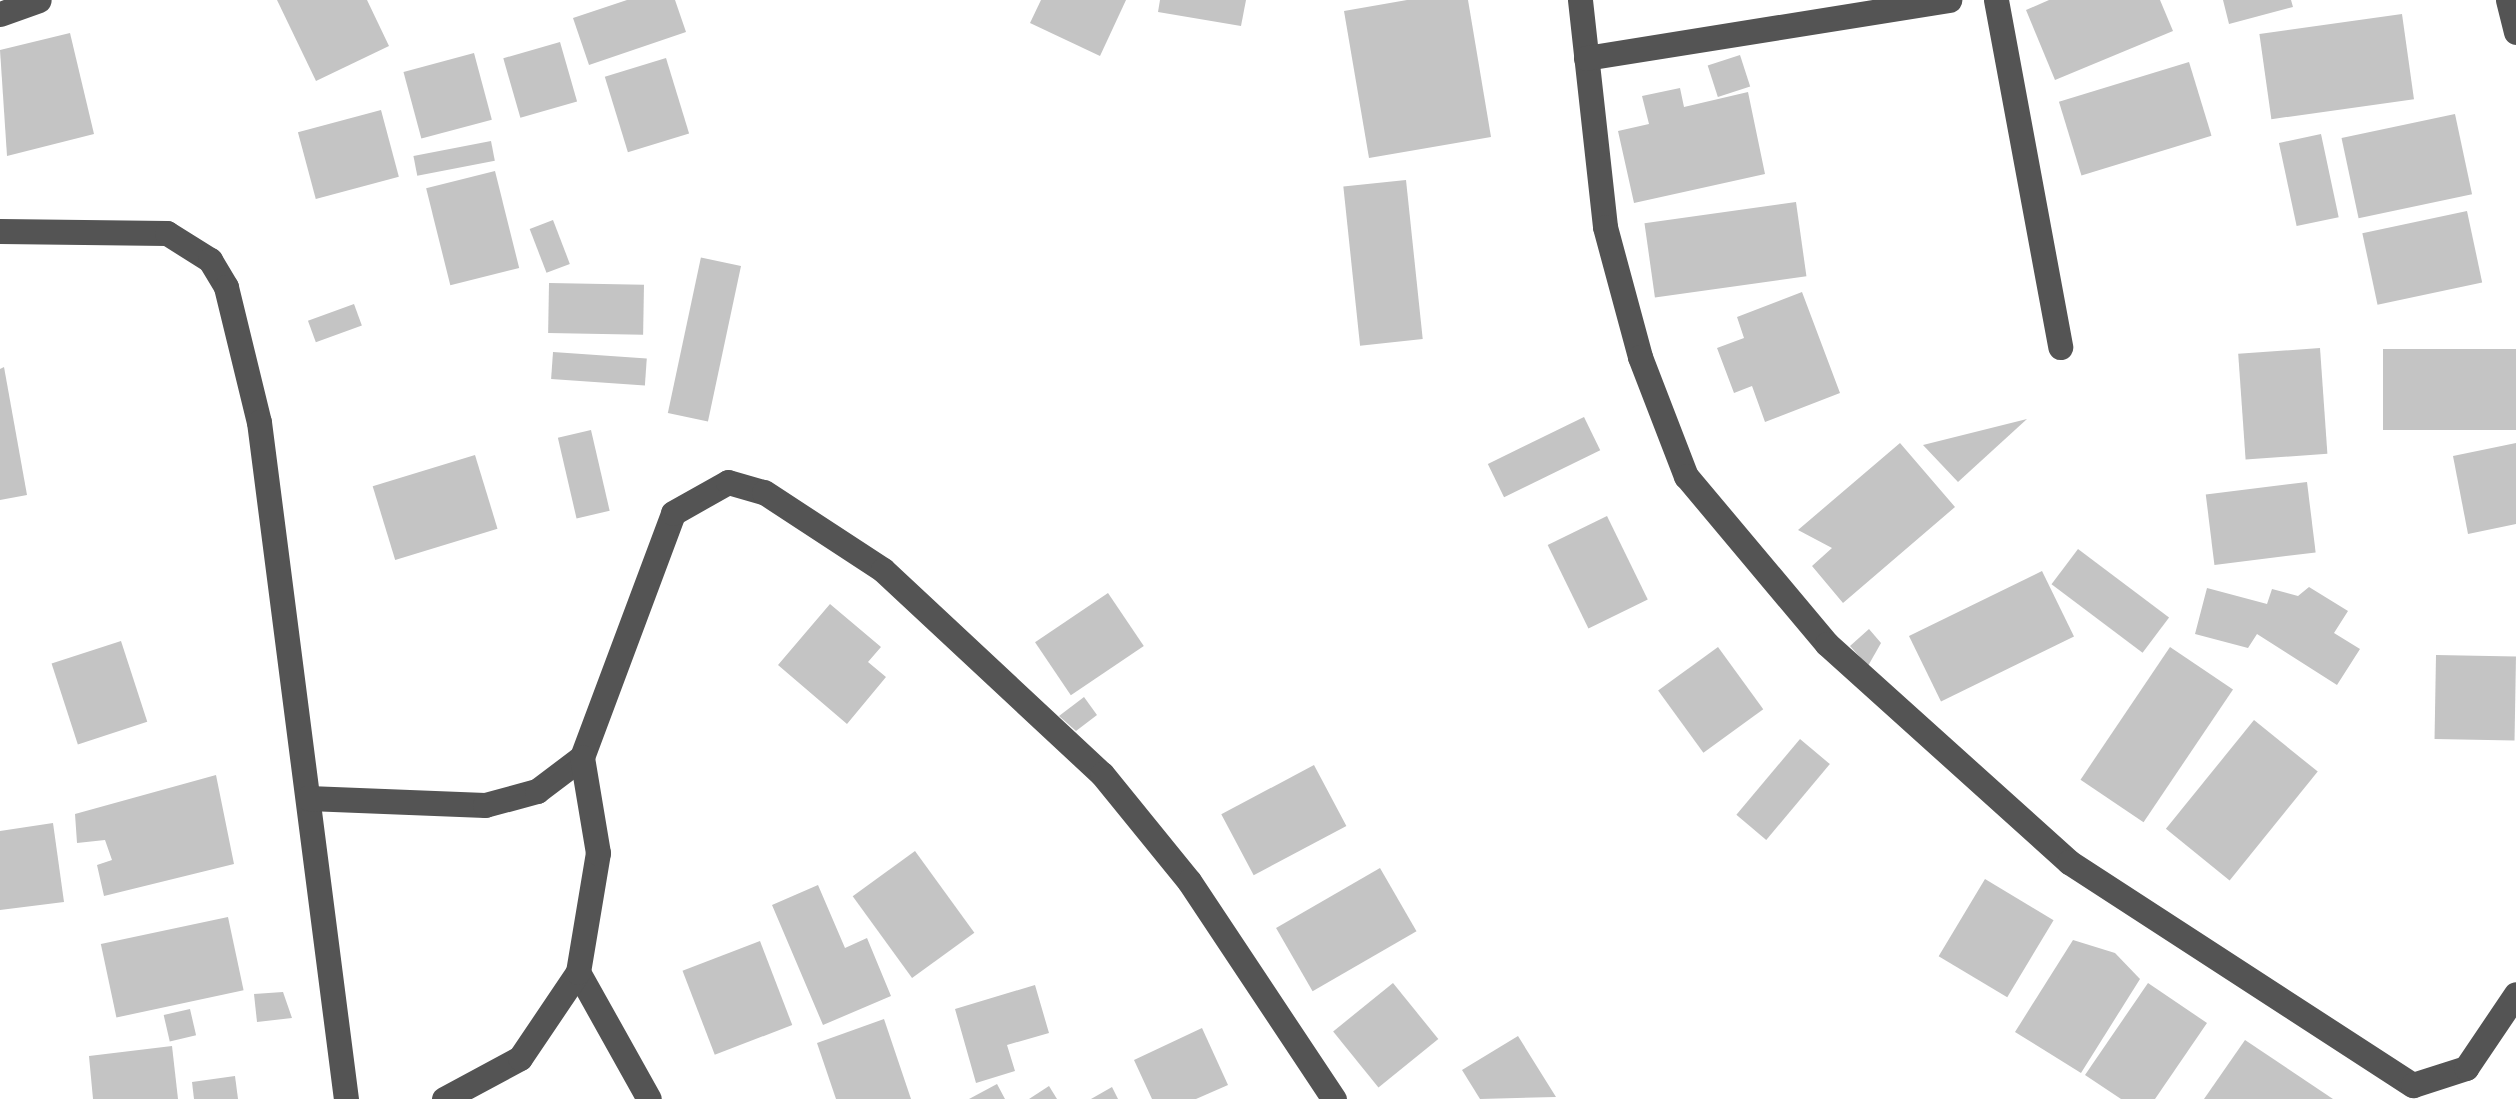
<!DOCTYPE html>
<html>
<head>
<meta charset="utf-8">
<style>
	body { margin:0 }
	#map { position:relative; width:2516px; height:1099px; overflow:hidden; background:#fff; font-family:Commissioner,sans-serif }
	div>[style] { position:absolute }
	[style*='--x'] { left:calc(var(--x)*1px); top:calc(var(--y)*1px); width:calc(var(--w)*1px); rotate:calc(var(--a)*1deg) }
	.building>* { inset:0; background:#c4c4c4; transform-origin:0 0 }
	.minor>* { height:25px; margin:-12.5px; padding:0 12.5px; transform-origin:12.5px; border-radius:12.5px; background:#545454 }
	span { translate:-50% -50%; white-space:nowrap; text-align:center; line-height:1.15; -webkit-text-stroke:8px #fff; paint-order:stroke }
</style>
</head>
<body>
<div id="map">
	<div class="building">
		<i style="clip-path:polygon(277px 0,367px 0,389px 46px,316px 81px)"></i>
		<i style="clip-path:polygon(627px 0,675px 0,686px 32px,589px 65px,573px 18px)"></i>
		<i style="clip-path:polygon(1041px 0,1126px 0,1100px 56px,1030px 23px)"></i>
		<i style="clip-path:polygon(1160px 0,1246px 0,1241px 26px,1158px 12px)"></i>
		<i style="clip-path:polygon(1407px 0,1468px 0,1491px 137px,1369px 158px,1344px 11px)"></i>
		<i style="clip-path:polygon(2049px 0,2160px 0,2173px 31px,2055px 80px,2026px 10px)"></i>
		<i style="clip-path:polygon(2223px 0,2291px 0,2293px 7px,2229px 24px)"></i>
		<i style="left:2402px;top:14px;width:86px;height:144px;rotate:82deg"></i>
		<i style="clip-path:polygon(70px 33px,94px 134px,7px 156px,0 50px)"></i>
		<i style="left:560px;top:42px;width:62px;height:59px;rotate:74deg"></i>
		<i style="left:474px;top:53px;width:69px;height:73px;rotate:75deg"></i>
		<i style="left:1740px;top:55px;width:33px;height:34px;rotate:72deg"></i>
		<i style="left:666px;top:58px;width:79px;height:64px;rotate:73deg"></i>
		<i style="left:2189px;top:62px;width:77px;height:136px;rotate:73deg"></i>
		<i style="clip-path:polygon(1680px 88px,1684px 107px,1748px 92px,1765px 174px,1634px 203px,1618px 131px,1649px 124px,1642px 96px)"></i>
		<i style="left:381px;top:110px;width:69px;height:86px;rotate:75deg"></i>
		<i style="left:2455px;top:114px;width:82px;height:116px;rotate:78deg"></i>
		<i style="left:2321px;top:134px;width:85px;height:43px;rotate:78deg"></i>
		<i style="left:491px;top:141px;width:20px;height:79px;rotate:79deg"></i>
		<i style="left:495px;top:171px;width:100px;height:71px;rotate:76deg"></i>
		<i style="left:1406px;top:180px;width:160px;height:63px;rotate:84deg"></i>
		<i style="left:1796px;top:202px;width:75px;height:153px;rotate:82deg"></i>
		<i style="left:2467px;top:211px;width:73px;height:107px;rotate:78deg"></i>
		<i style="left:553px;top:220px;width:47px;height:25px;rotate:69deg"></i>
		<i style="left:741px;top:266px;width:159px;height:41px;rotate:102deg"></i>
		<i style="left:549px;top:283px;width:95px;height:50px;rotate:1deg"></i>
		<i style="clip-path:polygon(1802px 292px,1840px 393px,1765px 422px,1752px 386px,1734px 393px,1717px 348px,1744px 338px,1737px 317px)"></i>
		<i style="left:354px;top:304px;width:23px;height:49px;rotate:70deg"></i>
		<i style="left:2320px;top:348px;width:106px;height:82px;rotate:86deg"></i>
		<i style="left:2516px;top:349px;width:81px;height:133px;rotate:90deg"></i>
		<i style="left:553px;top:352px;width:94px;height:27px;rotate:4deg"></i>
		<i style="clip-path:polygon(4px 367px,27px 495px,0 500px,0 369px)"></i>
		<i style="left:1584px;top:417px;width:37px;height:107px;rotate:64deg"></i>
		<i style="clip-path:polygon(2027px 419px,1958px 482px,1923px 445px)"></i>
		<i style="left:591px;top:430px;width:83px;height:34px;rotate:77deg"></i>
		<i style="clip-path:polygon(1900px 443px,1955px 507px,1843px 603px,1812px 566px,1832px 548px,1798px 530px)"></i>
		<i style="clip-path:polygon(2516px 443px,2516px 524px,2468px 534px,2453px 456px)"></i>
		<i style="left:475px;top:455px;width:77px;height:107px;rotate:73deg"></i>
		<i style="left:2307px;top:482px;width:71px;height:102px;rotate:83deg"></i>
		<i style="left:1607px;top:516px;width:93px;height:66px;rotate:64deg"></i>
		<i style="left:2078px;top:549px;width:114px;height:44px;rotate:37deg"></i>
		<i style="left:2042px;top:571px;width:73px;height:148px;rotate:64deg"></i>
		<i style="clip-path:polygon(2309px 587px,2348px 611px,2334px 633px,2360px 649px,2337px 685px,2257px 634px,2248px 648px,2195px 634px,2207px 588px,2267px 604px,2272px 589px,2298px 596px)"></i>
		<i style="left:1108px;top:593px;width:64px;height:88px;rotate:56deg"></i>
		<i style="clip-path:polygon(830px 604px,881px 647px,868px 662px,886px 677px,847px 724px,778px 665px)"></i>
		<i style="clip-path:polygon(1869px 629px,1881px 643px,1868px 666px,1850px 646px)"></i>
		<i style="left:121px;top:641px;width:85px;height:73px;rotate:72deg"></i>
		<i style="left:1718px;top:647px;width:77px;height:74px;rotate:54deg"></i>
		<i style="left:2170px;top:647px;width:76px;height:160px;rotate:34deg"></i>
		<i style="left:2436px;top:655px;width:80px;height:84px;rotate:1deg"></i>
		<i style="clip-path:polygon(1084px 697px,1097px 715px,1076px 731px,1059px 716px)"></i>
		<i style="left:2254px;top:720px;width:82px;height:140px;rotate:39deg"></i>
		<i style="left:1800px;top:739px;width:39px;height:99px;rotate:40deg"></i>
		<i style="left:1314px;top:765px;width:69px;height:105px;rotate:62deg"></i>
		<i style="clip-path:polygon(216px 775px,234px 864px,104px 896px,97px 865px,112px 860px,105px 840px,77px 843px,75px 814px)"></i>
		<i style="clip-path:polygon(53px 823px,64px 902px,0 910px,0 831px)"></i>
		<i style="left:915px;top:851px;width:101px;height:77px;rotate:54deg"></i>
		<i style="left:1380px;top:868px;width:73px;height:120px;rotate:60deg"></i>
		<i style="left:1985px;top:879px;width:80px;height:90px;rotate:31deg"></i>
		<i style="clip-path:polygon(818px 885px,845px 948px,867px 938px,891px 996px,823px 1025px,772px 905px)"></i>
		<i style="left:228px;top:917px;width:75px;height:130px;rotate:78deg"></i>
		<i style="clip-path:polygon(2073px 940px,2115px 953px,2140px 979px,2081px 1073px,2015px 1032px)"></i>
		<i style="left:760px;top:941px;width:90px;height:83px;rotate:69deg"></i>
		<i style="left:1393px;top:983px;width:72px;height:77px;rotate:51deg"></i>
		<i style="clip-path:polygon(2148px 983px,2207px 1023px,2155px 1099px,2121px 1099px,2085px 1075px)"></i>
		<i style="clip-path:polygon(1035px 985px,1049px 1033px,1007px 1045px,1015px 1071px,976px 1083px,955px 1009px)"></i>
		<i style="clip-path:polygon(283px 992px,292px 1018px,257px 1022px,254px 994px)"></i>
		<i style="left:190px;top:1009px;width:27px;height:27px;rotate:77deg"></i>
		<i style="clip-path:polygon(884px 1019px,911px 1099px,836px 1099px,817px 1043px)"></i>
		<i style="clip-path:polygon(1202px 1028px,1228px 1085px,1196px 1099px,1152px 1099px,1134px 1060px)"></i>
		<i style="clip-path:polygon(1518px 1036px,1556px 1097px,1480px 1099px,1462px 1070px)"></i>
		<i style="clip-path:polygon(2245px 1040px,2333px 1099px,2204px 1099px)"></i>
		<i style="clip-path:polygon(172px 1046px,178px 1099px,93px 1099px,89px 1056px)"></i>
		<i style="clip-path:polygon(235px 1076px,238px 1099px,194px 1099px,192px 1082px)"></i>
		<i style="clip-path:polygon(997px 1084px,1005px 1099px,969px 1099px)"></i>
		<i style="clip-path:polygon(1049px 1086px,1057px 1099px,1029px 1099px)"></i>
		<i style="clip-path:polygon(1112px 1087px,1118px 1099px,1091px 1099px)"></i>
	</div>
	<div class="minor">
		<i style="--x:1580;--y:0;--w:228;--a:83.7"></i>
		<i style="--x:1605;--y:227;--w:135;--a:74.9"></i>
		<i style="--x:1640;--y:357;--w:128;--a:68.9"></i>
		<i style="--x:1686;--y:476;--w:219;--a:50"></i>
		<i style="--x:1827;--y:644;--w:326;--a:42"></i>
		<i style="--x:2069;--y:862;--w:410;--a:33"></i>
		<i style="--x:2413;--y:1085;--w:56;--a:-17.8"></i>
		<i style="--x:2466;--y:1068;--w:89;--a:-56"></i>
		<i style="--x:1996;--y:0;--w:353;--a:79.5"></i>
		<i style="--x:2508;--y:0;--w:33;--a:76"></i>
		<i style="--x:0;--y:14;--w:41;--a:-19.7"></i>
		<i style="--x:1586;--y:58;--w:368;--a:-9.1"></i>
		<i style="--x:0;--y:231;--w:167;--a:0.7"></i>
		<i style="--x:167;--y:233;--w:51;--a:32.1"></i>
		<i style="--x:210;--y:260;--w:31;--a:59"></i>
		<i style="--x:226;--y:287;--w:139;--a:76.3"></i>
		<i style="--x:259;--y:422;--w:683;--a:82.68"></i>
		<i style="--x:308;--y:798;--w:177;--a:2.3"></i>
		<i style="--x:485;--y:805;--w:54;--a:-15.1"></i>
		<i style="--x:537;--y:791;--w:56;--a:-37.1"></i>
		<i style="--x:582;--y:757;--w:260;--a:-69.5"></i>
		<i style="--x:673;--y:513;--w:63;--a:-29.4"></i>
		<i style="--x:728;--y:482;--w:37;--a:16"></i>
		<i style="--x:764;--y:492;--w:142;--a:33.2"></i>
		<i style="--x:883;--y:570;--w:299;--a:43"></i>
		<i style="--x:1102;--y:774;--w:138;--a:50.9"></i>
		<i style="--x:1189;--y:881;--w:262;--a:56.4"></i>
		<i style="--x:578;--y:972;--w:145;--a:60.8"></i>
		<i style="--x:444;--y:1099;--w:86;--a:-28.3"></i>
		<i style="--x:520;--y:1058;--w:104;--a:-56"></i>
		<i style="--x:578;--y:972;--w:121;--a:-80.5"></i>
		<i style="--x:598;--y:853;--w:97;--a:-99.5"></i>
	</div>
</div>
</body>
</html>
